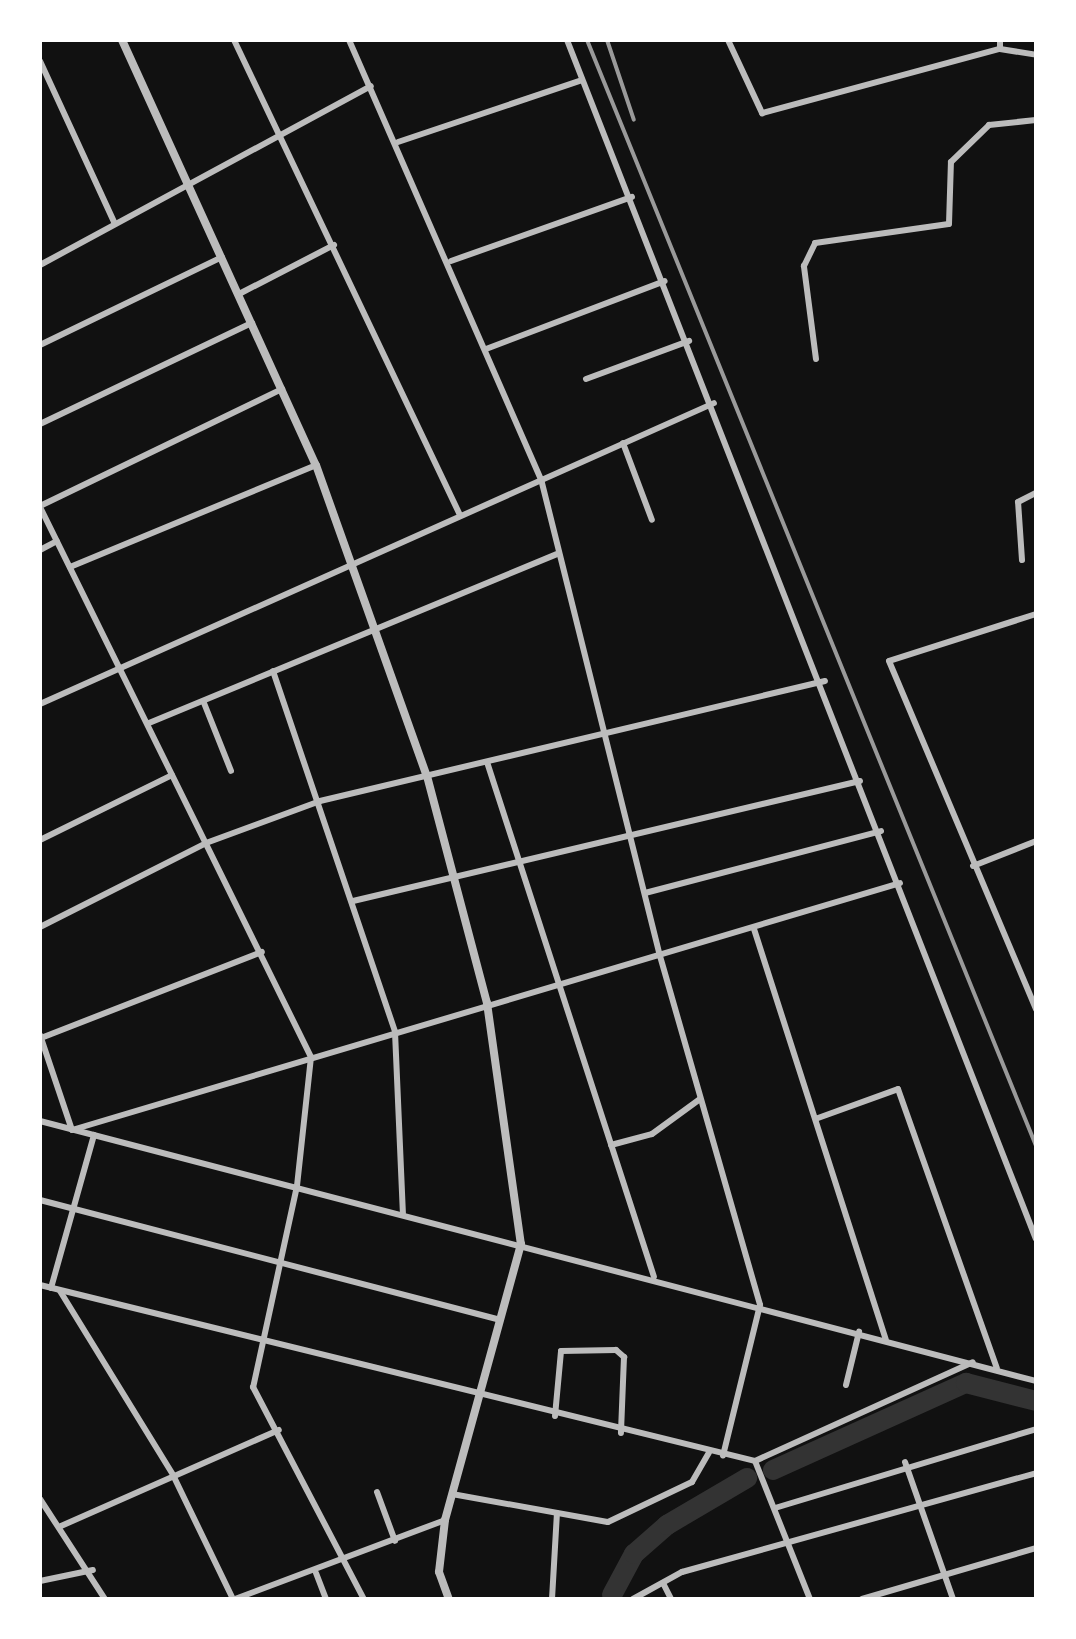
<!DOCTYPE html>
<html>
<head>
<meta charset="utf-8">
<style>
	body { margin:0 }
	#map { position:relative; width:1076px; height:1639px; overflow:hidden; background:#111; font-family:"Work Sans",sans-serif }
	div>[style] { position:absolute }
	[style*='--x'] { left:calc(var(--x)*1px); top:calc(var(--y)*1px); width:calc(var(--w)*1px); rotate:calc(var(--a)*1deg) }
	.river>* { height:20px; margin:-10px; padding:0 10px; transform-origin:10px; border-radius:10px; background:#333 }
	.minor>* { height:6px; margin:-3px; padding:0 3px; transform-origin:3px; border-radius:3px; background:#bcbcbc }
	.tertiary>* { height:8px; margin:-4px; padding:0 4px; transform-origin:4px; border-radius:4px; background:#bcbcbc }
	.rail>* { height:4px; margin:-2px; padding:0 2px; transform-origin:2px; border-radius:2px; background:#9a9a9a }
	span { translate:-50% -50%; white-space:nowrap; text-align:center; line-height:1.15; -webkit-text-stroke:10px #fff; paint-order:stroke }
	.frame { position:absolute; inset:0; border:42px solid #fff; pointer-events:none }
</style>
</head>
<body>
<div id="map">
	<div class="river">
		<i style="--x:773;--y:1470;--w:212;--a:-24.3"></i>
		<i style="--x:966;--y:1383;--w:72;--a:14.4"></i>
		<i style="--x:612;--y:1595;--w:47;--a:-61.8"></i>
		<i style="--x:634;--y:1554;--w:44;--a:-41.3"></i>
		<i style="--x:667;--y:1525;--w:93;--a:-30.4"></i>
	</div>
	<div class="minor">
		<i style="--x:234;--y:40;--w:526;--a:64.56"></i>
		<i style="--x:349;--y:40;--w:479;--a:66.4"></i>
		<i style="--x:541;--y:479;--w:492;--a:76"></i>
		<i style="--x:660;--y:956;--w:363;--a:74"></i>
		<i style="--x:760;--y:1305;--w:155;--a:103.8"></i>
		<i style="--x:567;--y:40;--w:1287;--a:68.64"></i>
		<i style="--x:728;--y:40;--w:81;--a:65"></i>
		<i style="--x:762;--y:113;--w:246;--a:-15.1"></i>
		<i style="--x:1000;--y:49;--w:9;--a:-90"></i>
		<i style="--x:1000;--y:49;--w:36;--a:9"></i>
		<i style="--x:40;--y:61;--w:179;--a:65.3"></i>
		<i style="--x:398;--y:142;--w:194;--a:-18.6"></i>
		<i style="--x:451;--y:261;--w:192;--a:-19.5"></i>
		<i style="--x:40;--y:265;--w:376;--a:-28.4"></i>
		<i style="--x:239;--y:294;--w:107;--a:-27.3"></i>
		<i style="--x:40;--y:345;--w:202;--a:-25.8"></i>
		<i style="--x:486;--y:349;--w:191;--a:-20.8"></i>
		<i style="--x:816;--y:359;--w:94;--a:-97.4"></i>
		<i style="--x:804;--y:266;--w:25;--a:-64"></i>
		<i style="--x:815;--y:243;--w:135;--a:-8.1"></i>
		<i style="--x:949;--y:224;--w:62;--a:-88.2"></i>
		<i style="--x:951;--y:162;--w:53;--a:-44.2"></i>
		<i style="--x:989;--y:125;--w:47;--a:-6.1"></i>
		<i style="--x:586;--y:379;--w:110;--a:-20.3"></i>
		<i style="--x:40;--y:424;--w:235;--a:-25.5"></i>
		<i style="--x:623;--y:443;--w:82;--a:69.4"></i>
		<i style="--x:40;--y:506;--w:269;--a:-25.8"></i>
		<i style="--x:40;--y:507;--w:613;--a:63.77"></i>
		<i style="--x:311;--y:1057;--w:130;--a:96.2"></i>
		<i style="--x:297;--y:1186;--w:206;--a:102.3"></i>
		<i style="--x:253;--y:1387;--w:239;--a:62.4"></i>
		<i style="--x:40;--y:550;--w:19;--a:-28"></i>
		<i style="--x:1022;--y:560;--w:58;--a:-93.9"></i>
		<i style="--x:1018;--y:502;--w:20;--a:-27"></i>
		<i style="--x:70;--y:567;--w:266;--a:-22.5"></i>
		<i style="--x:1036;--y:614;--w:154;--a:162.3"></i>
		<i style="--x:889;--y:661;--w:378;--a:67.1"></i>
		<i style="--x:273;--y:671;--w:381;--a:71.3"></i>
		<i style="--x:395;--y:1032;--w:181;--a:87.5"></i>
		<i style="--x:204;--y:703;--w:73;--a:68.3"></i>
		<i style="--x:40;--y:704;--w:738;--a:-24.06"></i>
		<i style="--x:149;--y:723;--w:442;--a:-22.5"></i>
		<i style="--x:487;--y:762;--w:541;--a:72.03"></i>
		<i style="--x:40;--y:840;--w:147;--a:-26.2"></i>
		<i style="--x:973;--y:866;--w:68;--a:-21.6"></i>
		<i style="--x:645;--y:893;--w:244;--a:-14.7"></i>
		<i style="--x:353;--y:901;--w:521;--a:-13.32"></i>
		<i style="--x:40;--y:927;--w:186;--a:-26.8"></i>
		<i style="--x:206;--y:843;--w:121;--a:-20.2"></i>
		<i style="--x:320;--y:801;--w:519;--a:-13.37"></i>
		<i style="--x:754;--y:929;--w:431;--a:72.2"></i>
		<i style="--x:40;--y:1035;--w:100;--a:71.4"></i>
		<i style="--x:72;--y:1130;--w:864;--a:-16.61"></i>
		<i style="--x:41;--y:1038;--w:237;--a:-21.3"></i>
		<i style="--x:818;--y:1118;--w:85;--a:-19.9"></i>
		<i style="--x:898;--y:1089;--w:296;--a:70.5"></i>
		<i style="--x:40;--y:1121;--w:1029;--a:14.63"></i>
		<i style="--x:611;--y:1145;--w:42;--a:-15"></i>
		<i style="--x:652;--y:1134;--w:59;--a:-36.1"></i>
		<i style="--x:40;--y:1200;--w:475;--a:14.6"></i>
		<i style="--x:40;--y:1285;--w:736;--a:13.83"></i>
		<i style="--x:755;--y:1461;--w:239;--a:-24.4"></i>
		<i style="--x:51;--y:1288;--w:159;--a:-74.3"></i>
		<i style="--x:60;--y:1291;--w:216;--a:58.4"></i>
		<i style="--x:173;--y:1475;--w:138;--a:64.2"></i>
		<i style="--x:846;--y:1385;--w:55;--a:-76.2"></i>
		<i style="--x:555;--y:1416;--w:65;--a:-84.7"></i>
		<i style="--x:561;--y:1351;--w:55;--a:-1"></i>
		<i style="--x:616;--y:1350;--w:11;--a:41"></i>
		<i style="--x:624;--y:1357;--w:76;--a:92.3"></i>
		<i style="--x:755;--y:1461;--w:149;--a:68.3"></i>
		<i style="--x:905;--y:1462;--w:145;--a:70.7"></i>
		<i style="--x:377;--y:1492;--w:52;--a:69.8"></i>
		<i style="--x:452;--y:1494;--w:158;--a:10.2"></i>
		<i style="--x:608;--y:1522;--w:93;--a:-25.5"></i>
		<i style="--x:692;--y:1482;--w:34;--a:-60"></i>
		<i style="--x:40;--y:1499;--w:119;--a:57"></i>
		<i style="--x:775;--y:1508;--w:273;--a:-16.8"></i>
		<i style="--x:61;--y:1526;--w:238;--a:-23.8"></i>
		<i style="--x:316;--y:1573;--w:28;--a:69"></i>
		<i style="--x:40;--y:1581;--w:54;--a:-11.7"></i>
		<i style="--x:663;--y:1583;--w:18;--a:63"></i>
		<i style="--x:235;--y:1599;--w:224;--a:-20.6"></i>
		<i style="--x:552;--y:1599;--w:86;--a:-86.7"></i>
		<i style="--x:633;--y:1599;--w:56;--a:-28.9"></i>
		<i style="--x:682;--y:1572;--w:368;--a:-15.6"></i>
		<i style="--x:862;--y:1599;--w:181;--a:-16.3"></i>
	</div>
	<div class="tertiary">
		<i style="--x:122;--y:40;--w:467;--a:65.5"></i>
		<i style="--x:316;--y:465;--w:330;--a:70.4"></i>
		<i style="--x:427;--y:776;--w:235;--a:75.2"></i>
		<i style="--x:487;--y:1003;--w:243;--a:82"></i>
		<i style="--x:521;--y:1244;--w:286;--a:105.4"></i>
		<i style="--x:445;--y:1520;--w:52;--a:96.6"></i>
		<i style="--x:439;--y:1572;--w:29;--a:70"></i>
	</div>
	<div class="rail">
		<i style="--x:587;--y:40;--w:1194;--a:67.9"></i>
		<i style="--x:607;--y:40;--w:84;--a:71.4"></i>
	</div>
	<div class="frame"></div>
</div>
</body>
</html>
